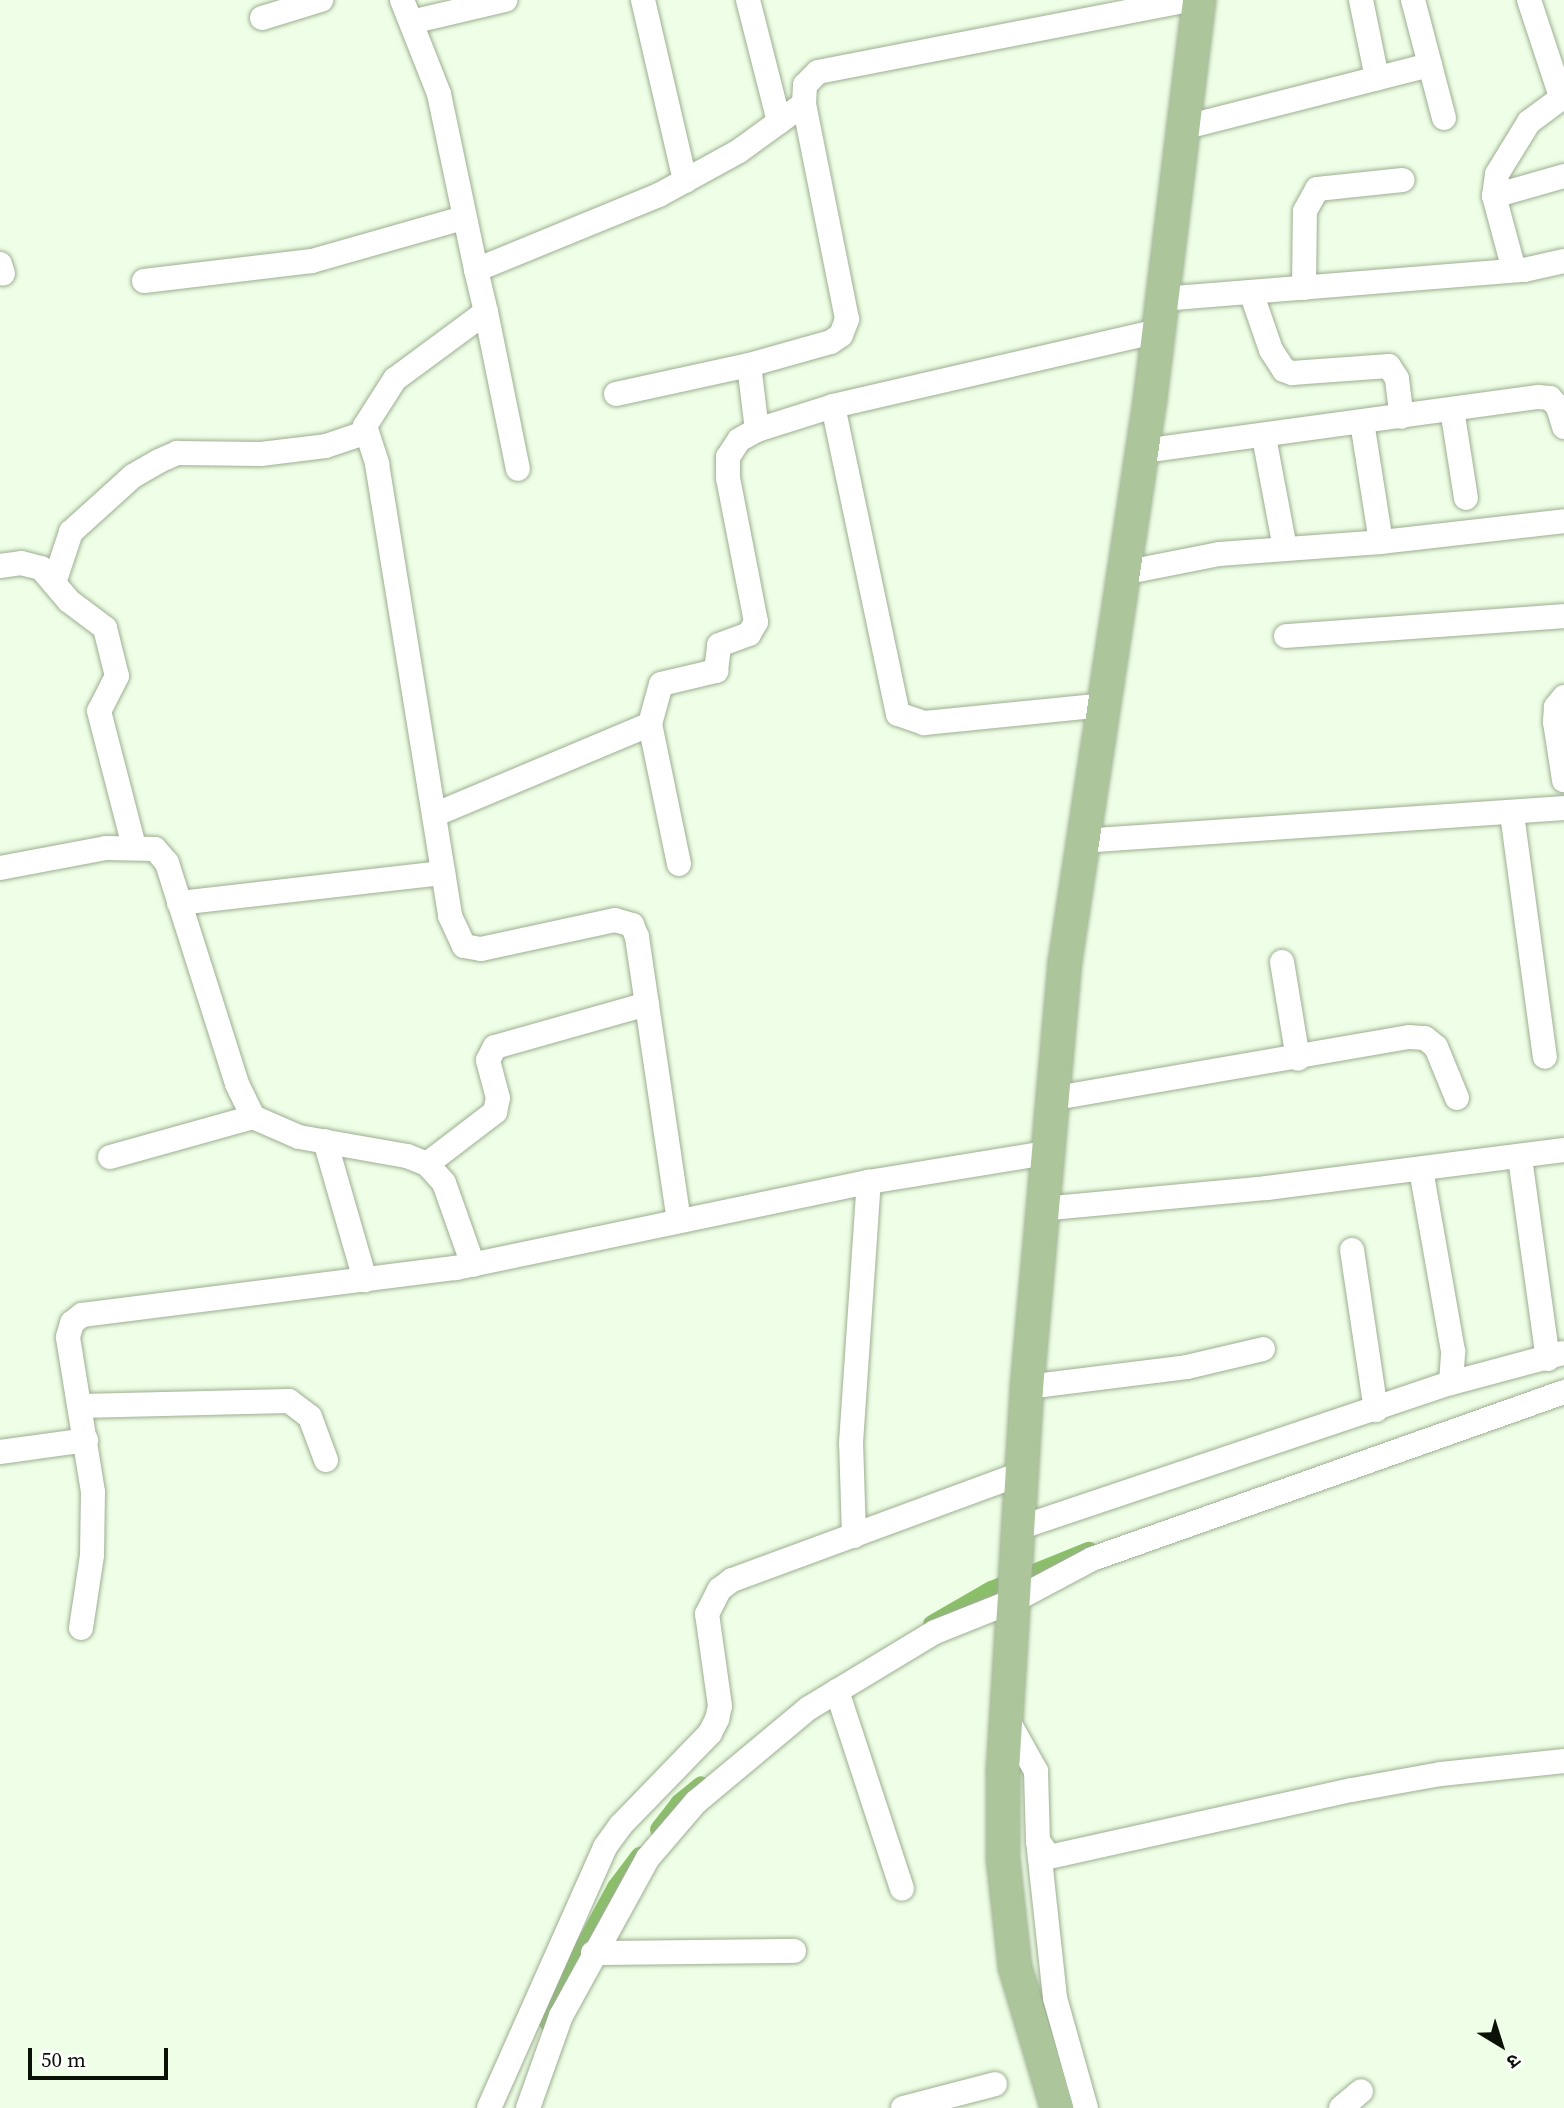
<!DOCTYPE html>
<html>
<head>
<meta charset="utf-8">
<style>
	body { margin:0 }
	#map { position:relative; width:1564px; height:2108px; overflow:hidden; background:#efffe7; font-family:"Source Serif 4","Noto Sans Devanagari",serif }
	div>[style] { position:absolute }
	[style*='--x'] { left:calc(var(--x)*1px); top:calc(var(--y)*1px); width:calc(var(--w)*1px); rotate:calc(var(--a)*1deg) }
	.canal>* { height:19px; margin:-9.5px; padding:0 9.5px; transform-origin:9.5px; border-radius:9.5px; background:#8bbf69 }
	.roads { filter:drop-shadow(0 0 2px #9cae91) drop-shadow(0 0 2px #9cae91) }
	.minor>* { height:24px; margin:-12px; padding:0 12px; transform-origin:12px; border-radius:12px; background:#fff }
	.major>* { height:32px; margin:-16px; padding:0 16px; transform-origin:16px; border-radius:16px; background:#acc59a }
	span { translate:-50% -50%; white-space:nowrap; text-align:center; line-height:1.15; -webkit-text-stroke:5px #fff; paint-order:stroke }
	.north { position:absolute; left:1466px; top:2010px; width:70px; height:70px; -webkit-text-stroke:5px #fff; paint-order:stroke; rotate:142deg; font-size:19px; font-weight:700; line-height:28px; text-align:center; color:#0b1107 }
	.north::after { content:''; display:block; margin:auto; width:24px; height:32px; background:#0b1107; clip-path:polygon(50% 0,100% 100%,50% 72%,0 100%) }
	.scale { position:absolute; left:28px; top:2048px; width:140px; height:32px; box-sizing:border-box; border:4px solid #0b1107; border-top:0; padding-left:9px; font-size:21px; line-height:24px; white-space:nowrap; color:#0b1107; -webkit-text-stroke:5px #fff; paint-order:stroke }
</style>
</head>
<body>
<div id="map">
	<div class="canal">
		<i style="--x:932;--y:1624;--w:68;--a:-30"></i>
		<i style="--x:991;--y:1590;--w:105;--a:-21.9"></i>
		<i style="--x:659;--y:1829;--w:33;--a:-52"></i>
		<i style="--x:679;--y:1803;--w:28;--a:-39"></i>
		<i style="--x:548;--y:2022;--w:34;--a:-69"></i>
		<i style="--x:560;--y:1990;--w:117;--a:-61.5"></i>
		<i style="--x:616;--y:1887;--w:39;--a:-53"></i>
	</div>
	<div class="roads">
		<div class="minor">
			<i style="--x:402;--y:0;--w:101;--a:68.5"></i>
			<i style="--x:439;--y:94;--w:180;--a:78.1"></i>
			<i style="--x:476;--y:270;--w:198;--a:-22.3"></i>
			<i style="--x:659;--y:195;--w:91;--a:-28.8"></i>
			<i style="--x:739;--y:151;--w:80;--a:-35.9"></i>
			<i style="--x:804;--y:104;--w:19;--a:-87"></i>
			<i style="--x:805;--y:85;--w:18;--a:-45"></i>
			<i style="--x:818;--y:72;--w:379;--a:-11"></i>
			<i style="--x:643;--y:0;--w:186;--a:76.9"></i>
			<i style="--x:748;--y:0;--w:126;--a:75.7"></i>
			<i style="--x:1361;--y:0;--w:80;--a:78.4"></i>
			<i style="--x:1413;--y:0;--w:122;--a:75.3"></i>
			<i style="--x:1529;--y:0;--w:102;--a:71.7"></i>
			<i style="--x:262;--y:18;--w:62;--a:-17"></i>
			<i style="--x:411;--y:22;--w:97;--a:-13.2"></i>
			<i style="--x:1182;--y:128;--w:256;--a:-14.3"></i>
			<i style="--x:1494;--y:196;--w:73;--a:-15.9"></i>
			<i style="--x:0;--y:264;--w:10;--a:73"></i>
			<i style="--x:476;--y:270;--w:43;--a:76.6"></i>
			<i style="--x:486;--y:312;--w:113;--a:143.6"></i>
			<i style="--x:395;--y:379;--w:56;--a:122.6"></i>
			<i style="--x:365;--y:426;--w:40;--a:72"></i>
			<i style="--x:377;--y:464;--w:458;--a:80.8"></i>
			<i style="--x:450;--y:916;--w:33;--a:65"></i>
			<i style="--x:464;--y:946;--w:17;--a:10"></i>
			<i style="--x:481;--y:949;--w:137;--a:-12.2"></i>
			<i style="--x:615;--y:920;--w:18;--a:16"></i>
			<i style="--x:632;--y:925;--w:13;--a:67"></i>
			<i style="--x:637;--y:937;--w:286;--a:81.6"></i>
			<i style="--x:1514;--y:270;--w:77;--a:-105.1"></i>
			<i style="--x:1494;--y:196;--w:22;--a:-82"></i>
			<i style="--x:1497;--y:174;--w:61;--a:-58.4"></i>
			<i style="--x:1529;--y:122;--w:44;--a:-36.6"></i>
			<i style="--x:144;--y:281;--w:169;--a:-6.8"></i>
			<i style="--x:312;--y:261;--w:157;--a:-15.9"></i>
			<i style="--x:1304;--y:288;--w:77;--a:-89.3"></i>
			<i style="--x:1305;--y:211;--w:25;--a:-61"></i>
			<i style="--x:1317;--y:189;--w:86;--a:-6"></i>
			<i style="--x:1251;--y:292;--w:61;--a:71"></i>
			<i style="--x:1271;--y:350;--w:24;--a:57"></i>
			<i style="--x:1284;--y:370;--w:9;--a:21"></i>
			<i style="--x:1292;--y:373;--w:97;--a:-4.1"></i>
			<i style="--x:1389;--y:366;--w:15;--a:58"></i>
			<i style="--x:1397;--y:379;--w:38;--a:83"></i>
			<i style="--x:1162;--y:299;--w:363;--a:-4.6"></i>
			<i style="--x:1524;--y:270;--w:41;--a:-12.7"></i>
			<i style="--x:486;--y:312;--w:160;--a:78.5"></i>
			<i style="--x:616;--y:394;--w:136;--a:-12.3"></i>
			<i style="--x:833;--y:406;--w:315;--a:78.1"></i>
			<i style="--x:898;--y:714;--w:28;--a:19"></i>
			<i style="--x:924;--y:723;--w:181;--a:-5.7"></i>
			<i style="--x:1452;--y:409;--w:90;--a:81.1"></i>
			<i style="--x:1362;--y:422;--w:121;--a:81"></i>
			<i style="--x:757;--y:430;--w:65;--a:-97"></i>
			<i style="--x:749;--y:365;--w:85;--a:-15.7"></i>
			<i style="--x:831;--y:342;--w:12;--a:-35"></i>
			<i style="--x:841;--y:335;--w:17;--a:-69"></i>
			<i style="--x:847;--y:319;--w:219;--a:-101.3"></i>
			<i style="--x:1264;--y:437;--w:113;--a:79.3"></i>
			<i style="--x:1143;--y:451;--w:399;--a:-7.8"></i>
			<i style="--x:1538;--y:397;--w:12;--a:5"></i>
			<i style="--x:1550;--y:398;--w:12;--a:48"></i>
			<i style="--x:1558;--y:407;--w:21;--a:73"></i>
			<i style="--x:0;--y:566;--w:21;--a:-8"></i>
			<i style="--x:21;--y:563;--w:21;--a:14"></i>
			<i style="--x:41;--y:568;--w:43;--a:49.7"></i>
			<i style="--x:69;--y:601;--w:45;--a:36.9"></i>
			<i style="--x:105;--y:628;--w:49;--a:76"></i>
			<i style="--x:117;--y:676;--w:39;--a:117"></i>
			<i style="--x:99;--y:711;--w:139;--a:75.5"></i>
			<i style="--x:1123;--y:573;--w:98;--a:-11.2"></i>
			<i style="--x:1219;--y:554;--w:162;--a:-4.2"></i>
			<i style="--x:1381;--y:542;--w:184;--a:-6.5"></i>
			<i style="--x:54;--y:583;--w:54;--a:-71.6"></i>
			<i style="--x:71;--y:532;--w:84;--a:-42.1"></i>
			<i style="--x:133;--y:476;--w:30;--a:-30"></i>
			<i style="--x:159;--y:461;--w:20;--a:-24"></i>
			<i style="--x:177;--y:453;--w:84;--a:0.7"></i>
			<i style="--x:261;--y:454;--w:65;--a:-7"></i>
			<i style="--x:326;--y:446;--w:43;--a:-18.9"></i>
			<i style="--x:1286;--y:636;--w:279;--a:-4.1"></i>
			<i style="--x:1564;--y:697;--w:13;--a:129"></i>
			<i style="--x:1556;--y:707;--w:15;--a:94"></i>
			<i style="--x:1555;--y:722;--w:59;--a:81.2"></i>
			<i style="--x:650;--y:724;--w:41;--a:-74.6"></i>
			<i style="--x:661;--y:684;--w:57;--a:-13.3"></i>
			<i style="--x:716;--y:671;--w:26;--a:-83"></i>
			<i style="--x:719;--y:645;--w:32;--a:-20"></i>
			<i style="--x:749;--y:634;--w:14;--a:-60"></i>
			<i style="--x:756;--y:622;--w:147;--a:-101"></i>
			<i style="--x:728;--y:478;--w:21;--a:-90"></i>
			<i style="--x:728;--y:457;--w:20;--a:-57"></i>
			<i style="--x:739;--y:440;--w:21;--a:-29"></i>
			<i style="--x:757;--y:430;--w:80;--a:-17.5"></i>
			<i style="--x:833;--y:406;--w:335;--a:-13"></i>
			<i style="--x:1512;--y:814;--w:245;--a:82.3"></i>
			<i style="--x:434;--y:815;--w:234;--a:-22.8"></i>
			<i style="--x:650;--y:724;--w:143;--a:78.3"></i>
			<i style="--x:1082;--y:841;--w:483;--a:-3.9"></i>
			<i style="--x:0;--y:868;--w:108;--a:-10.7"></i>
			<i style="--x:106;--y:848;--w:49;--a:1.2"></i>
			<i style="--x:155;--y:849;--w:18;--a:49"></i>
			<i style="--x:167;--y:863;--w:232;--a:72.4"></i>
			<i style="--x:237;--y:1084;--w:37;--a:64"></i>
			<i style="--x:253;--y:1117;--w:50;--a:23.5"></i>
			<i style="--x:299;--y:1137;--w:110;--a:10"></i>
			<i style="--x:407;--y:1156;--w:22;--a:22"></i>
			<i style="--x:427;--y:1164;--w:25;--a:48"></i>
			<i style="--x:444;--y:1183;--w:87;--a:70.5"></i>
			<i style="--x:179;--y:903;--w:266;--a:-6.5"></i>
			<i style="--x:1282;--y:962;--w:98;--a:80.6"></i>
			<i style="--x:1050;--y:1099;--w:364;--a:-9.8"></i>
			<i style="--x:1409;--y:1037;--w:16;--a:4"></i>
			<i style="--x:1425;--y:1038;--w:14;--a:39"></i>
			<i style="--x:1436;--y:1047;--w:55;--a:67.6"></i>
			<i style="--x:325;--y:1141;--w:145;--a:73.9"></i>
			<i style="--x:110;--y:1157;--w:148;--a:-15.6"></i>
			<i style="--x:1520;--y:1158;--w:203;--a:82.1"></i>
			<i style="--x:427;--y:1164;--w:86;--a:-37.4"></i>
			<i style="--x:495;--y:1112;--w:14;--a:-78"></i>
			<i style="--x:498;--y:1098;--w:39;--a:-105"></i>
			<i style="--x:488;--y:1060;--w:15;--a:-62"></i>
			<i style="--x:495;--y:1047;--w:158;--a:-15.8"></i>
			<i style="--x:1041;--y:1209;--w:227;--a:-5.3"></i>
			<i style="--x:1267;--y:1188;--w:299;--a:-7.3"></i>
			<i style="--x:1352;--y:1250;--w:162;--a:81.5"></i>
			<i style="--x:1451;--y:1383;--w:116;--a:-15"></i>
			<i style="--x:1027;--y:1387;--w:161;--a:-7.1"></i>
			<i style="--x:1187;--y:1367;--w:78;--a:-13.3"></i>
			<i style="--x:80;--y:1406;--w:209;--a:-1.4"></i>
			<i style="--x:289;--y:1401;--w:26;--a:37"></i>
			<i style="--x:310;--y:1417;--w:46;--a:69.6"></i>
			<i style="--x:0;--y:1452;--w:87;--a:-7.9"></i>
			<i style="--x:1019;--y:1528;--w:456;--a:-18.6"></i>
			<i style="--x:1451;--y:1383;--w:32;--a:-86"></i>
			<i style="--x:1453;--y:1351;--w:185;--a:-100"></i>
			<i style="--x:854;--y:1536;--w:93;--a:-91.8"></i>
			<i style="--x:851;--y:1443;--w:262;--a:-86.1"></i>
			<i style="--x:81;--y:1628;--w:74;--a:-81.4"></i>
			<i style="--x:92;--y:1555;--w:63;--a:-89.1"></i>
			<i style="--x:93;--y:1492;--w:157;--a:-99.2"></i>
			<i style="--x:68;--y:1337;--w:15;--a:-74"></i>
			<i style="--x:72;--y:1323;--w:13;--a:-39"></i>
			<i style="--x:82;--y:1315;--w:377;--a:-7.2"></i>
			<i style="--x:456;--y:1268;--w:422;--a:-11.8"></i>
			<i style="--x:869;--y:1182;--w:179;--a:-9.3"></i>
			<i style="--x:837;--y:1691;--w:208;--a:71.8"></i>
			<i style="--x:1007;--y:1719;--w:60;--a:60.9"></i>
			<i style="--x:1036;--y:1771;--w:70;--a:88.4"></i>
			<i style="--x:1038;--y:1841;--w:19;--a:55"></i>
			<i style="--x:1049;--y:1857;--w:310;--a:-12.5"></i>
			<i style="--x:1352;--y:1790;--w:90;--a:-10.2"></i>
			<i style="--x:1441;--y:1774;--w:124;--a:-6"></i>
			<i style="--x:1038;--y:1841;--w:158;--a:83.8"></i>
			<i style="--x:1055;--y:1998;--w:114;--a:74.3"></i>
			<i style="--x:593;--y:1953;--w:201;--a:-0.6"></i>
			<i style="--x:489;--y:2108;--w:286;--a:-66"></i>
			<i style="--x:605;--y:1847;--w:27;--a:-54"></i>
			<i style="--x:621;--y:1825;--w:128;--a:-45.9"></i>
			<i style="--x:710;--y:1733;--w:16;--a:-63"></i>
			<i style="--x:717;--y:1719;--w:13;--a:-77"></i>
			<i style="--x:720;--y:1706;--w:93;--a:-98"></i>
			<i style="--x:707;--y:1614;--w:28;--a:-63"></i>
			<i style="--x:720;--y:1589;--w:15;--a:-37"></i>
			<i style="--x:732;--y:1580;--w:310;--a:-20.2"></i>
			<i style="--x:528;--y:2108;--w:98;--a:-70.3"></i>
			<i style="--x:561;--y:2016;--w:180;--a:-61.2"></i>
			<i style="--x:648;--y:1858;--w:74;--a:-49.4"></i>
			<i style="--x:696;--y:1802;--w:147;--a:-39.8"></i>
			<i style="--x:809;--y:1708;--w:147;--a:-31.1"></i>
			<i style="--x:935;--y:1632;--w:86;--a:-21.8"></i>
			<i style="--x:1015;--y:1600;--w:87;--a:-28"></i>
			<i style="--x:1092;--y:1559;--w:501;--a:-19.48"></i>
			<i style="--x:903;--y:2108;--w:95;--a:-14.6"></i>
			<i style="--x:1341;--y:2108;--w:26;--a:-40"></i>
		</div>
		<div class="major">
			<i style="--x:1057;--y:2108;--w:147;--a:-106.6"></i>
			<i style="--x:1015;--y:1967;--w:109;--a:-96.3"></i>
			<i style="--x:1003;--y:1859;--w:89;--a:-90"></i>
			<i style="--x:1003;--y:1770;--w:384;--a:-86.4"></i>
			<i style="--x:1027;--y:1387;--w:427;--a:-84.9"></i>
			<i style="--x:1065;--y:962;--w:568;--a:-81.4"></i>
			<i style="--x:1150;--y:400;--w:403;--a:-83"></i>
		</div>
	</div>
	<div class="north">उ</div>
	<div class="scale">50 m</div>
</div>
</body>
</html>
